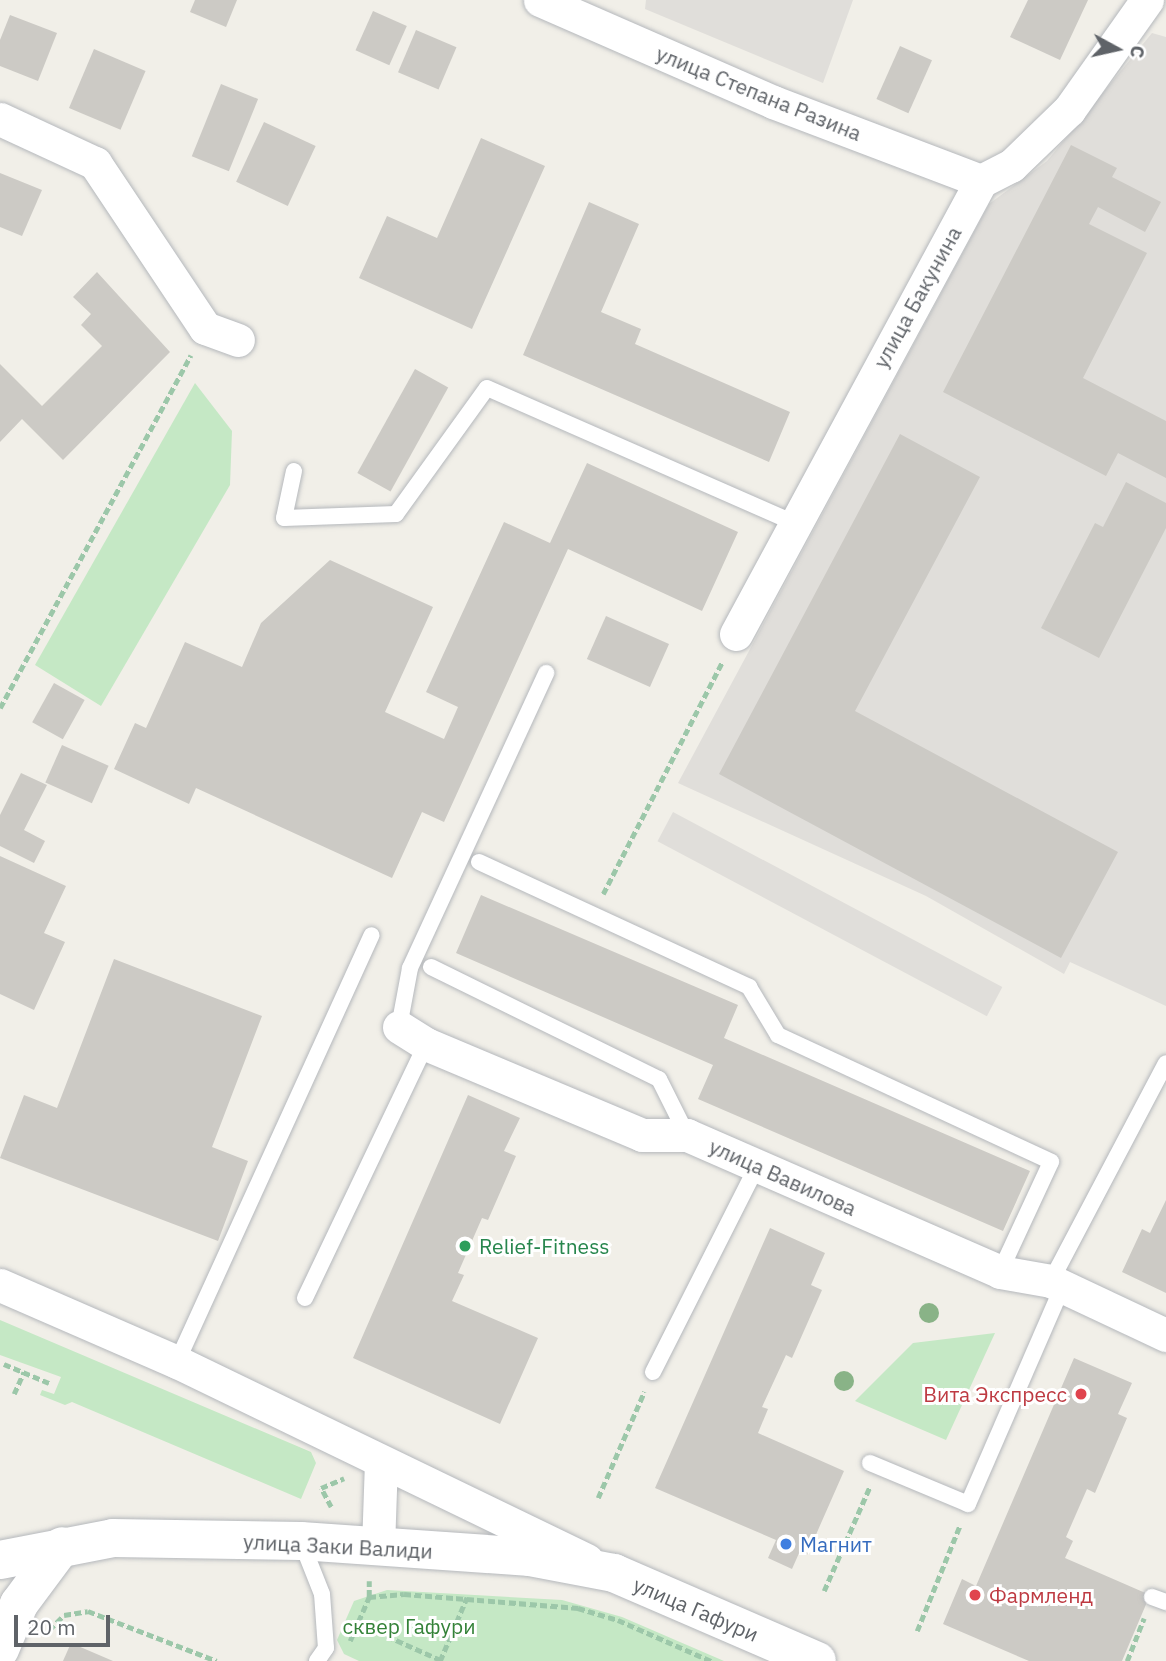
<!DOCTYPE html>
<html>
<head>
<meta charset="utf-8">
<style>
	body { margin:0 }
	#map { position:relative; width:1166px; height:1661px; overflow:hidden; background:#f1efe8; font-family:"IBM Plex Sans",sans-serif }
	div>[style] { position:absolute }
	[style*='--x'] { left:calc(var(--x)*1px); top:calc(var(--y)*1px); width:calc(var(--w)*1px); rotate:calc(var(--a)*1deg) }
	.industrial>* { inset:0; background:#e0deda; transform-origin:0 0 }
	.green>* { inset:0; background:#c5e8c5 }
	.building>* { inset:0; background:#cccac5; transform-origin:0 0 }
	.path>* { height:4.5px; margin-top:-2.25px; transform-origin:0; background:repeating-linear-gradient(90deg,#9cc7a9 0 7px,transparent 0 10.5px) }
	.roads { filter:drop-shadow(0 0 2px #b5b8bc) drop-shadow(0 0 2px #b5b8bc) }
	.service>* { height:16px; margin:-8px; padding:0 8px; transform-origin:8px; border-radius:8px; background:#fff }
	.minor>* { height:33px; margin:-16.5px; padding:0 16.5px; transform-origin:16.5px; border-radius:16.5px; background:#fff }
	.secondary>* { height:38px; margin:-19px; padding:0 19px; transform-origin:19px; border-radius:19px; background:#fff }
	.trees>* { width:20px; height:20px; margin:-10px; border-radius:50%; background:#89b387 }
	.dots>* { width:19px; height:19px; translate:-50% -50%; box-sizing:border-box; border:4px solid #fff; border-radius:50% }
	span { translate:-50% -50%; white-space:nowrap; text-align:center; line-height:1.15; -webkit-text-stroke:6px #fff; paint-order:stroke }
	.street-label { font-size:21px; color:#5f6368 }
	.leisure-label { font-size:21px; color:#27864d }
	.left { translate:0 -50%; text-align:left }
	.health-label { font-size:21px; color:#be3a42 }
	.right { translate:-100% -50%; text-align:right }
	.shop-label { font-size:21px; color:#366cbe }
	.park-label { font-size:21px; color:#348238 }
	.north { position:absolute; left:1082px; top:14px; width:70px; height:70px; -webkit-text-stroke:5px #fff; paint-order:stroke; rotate:98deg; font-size:19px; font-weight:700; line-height:28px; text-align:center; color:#5f6368 }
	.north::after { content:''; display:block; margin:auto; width:24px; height:32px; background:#5f6368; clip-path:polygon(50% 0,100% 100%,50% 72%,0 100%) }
	.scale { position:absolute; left:14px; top:1615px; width:96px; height:32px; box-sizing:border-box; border:4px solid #5f6368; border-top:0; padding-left:9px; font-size:21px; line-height:24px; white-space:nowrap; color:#5f6368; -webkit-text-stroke:5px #fff; paint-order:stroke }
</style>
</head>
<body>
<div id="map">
	<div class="industrial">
		<i style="clip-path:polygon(646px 0,853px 0,823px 83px,645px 9px)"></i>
		<i style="clip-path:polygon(1152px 33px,1166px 37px,1166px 1006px,1070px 962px,1064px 974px,926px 896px,678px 783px,989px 204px,1047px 161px)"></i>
		<i style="left:673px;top:812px;width:373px;height:33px;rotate:28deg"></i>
	</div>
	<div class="green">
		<i style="clip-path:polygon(195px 383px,232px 431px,230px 485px,101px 706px,35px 665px)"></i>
		<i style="clip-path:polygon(0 1320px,311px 1452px,316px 1463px,301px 1499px,72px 1402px,65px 1405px,40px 1395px,42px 1390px,54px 1394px,61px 1377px,0 1355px)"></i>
		<i style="clip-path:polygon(995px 1333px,946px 1440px,855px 1401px,913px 1343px)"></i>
		<i style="clip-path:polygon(387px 1590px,562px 1600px,622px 1617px,724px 1661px,359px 1661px,344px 1654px,337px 1640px,354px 1601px)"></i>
	</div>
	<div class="building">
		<i style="clip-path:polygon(195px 0,237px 0,226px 27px,190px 12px)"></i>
		<i style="clip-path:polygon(1028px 0,1088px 0,1060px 60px,1010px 37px)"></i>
		<i style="left:373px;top:11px;width:37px;height:43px;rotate:24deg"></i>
		<i style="clip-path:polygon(10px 15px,57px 33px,38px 81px,0 66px,0 40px)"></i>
		<i style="left:416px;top:30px;width:44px;height:46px;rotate:23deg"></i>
		<i style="left:900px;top:46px;width:35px;height:58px;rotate:24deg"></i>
		<i style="left:94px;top:49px;width:56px;height:64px;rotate:23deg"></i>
		<i style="left:221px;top:84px;width:40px;height:78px;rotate:22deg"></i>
		<i style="left:264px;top:122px;width:57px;height:66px;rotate:25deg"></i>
		<i style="clip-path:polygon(481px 138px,545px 166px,472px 329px,359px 278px,387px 216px,437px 238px)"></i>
		<i style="clip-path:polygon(1071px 145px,1117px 168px,1112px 177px,1161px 202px,1145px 232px,1098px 207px,1089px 224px,1147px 253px,1083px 378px,1166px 421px,1166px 478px,1118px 453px,1106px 476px,943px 392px)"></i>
		<i style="clip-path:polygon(0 173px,42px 190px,22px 236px,0 227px)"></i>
		<i style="clip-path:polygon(589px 202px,639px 224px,601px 312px,641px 329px,635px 344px,790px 412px,769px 462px,523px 355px)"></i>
		<i style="clip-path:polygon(97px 272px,170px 352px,63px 460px,22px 419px,0 442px,0 364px,42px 406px,102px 346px,81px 325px,91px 314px,73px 297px)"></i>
		<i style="left:415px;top:369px;width:38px;height:119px;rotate:29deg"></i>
		<i style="clip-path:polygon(900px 434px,980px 477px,855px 711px,1118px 852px,1061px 958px,719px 774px)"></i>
		<i style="clip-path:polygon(587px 463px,738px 532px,702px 611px,568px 549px,444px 822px,422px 812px,392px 878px,196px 788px,189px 804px,114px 769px,135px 723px,146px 728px,185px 642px,242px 667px,261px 623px,330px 560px,433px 607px,385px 712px,444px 739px,458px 707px,426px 692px,504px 522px,550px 543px)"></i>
		<i style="clip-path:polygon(1126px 482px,1166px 503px,1166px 528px,1099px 658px,1041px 628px,1095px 523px,1103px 527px)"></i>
		<i style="left:606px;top:616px;width:69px;height:47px;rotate:24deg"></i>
		<i style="left:54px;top:683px;width:35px;height:45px;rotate:29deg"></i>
		<i style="left:62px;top:745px;width:51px;height:41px;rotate:24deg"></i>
		<i style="clip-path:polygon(21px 773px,47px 785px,24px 830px,45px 841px,34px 863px,0 846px,0 815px)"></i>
		<i style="clip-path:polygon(0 856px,66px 886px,44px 933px,65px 942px,34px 1010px,0 994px)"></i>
		<i style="clip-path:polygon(481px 895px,738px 1005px,724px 1038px,1030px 1171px,1003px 1231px,698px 1099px,713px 1065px,456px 953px)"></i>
		<i style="clip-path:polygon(114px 959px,262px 1016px,212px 1147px,248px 1161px,218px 1241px,0 1158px,24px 1095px,57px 1108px)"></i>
		<i style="clip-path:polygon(468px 1095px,520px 1118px,504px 1151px,516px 1156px,488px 1220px,482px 1218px,458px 1273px,464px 1275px,452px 1301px,538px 1338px,500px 1424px,353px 1358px)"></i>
		<i style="clip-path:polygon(1166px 1200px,1166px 1293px,1122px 1272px,1142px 1229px,1150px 1233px)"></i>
		<i style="clip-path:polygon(770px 1228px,825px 1253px,811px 1285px,822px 1290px,792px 1358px,786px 1355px,762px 1407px,768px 1409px,758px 1433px,844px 1471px,807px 1555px,800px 1551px,792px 1569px,768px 1558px,776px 1540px,655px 1488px)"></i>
		<i style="clip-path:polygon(1074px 1358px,1132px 1383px,1118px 1414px,1127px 1418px,1095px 1493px,1087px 1489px,1066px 1537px,1073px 1541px,1065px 1558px,1150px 1595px,1122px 1661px,1029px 1661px,943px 1624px,962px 1579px,976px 1586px)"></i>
		<i style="clip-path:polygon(71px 1643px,113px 1661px,63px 1661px)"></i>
	</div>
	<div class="path">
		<i style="--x:0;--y:708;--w:401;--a:-61.6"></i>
		<i style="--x:603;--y:894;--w:261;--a:-62.8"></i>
		<i style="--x:4;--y:1364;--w:49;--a:22.9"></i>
		<i style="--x:14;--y:1394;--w:24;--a:-66"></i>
		<i style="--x:598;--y:1498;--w:116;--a:-66.5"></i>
		<i style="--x:331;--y:1507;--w:21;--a:-118"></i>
		<i style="--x:321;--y:1488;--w:25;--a:-23"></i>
		<i style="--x:824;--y:1591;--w:115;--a:-66.3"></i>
		<i style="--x:369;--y:1597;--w:16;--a:-90"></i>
		<i style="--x:358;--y:1623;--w:93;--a:24.1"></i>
		<i style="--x:49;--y:1630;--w:21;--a:-45"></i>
		<i style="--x:64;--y:1615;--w:24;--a:-9"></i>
		<i style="--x:88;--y:1611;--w:138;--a:21.2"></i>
		<i style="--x:917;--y:1631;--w:114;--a:-67.9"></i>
		<i style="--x:350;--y:1641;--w:48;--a:-66.6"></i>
		<i style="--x:369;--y:1597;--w:35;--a:-5"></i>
		<i style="--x:404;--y:1594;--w:175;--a:4.6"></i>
		<i style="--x:578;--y:1608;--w:42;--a:16.7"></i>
		<i style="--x:618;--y:1620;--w:102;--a:23.8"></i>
		<i style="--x:440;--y:1661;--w:69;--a:-67.1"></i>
		<i style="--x:1127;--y:1661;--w:46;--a:-68.4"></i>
	</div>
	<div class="roads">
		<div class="service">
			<i style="--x:294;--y:471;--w:48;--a:102"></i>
			<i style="--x:284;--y:518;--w:112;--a:-2"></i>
			<i style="--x:396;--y:514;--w:155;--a:-54.2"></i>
			<i style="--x:487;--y:388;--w:336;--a:23.7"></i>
			<i style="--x:479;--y:862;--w:298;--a:24.8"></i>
			<i style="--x:749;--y:987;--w:56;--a:58.9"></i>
			<i style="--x:778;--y:1035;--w:301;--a:24.9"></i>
			<i style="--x:1051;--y:1162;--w:121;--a:114.9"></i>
			<i style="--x:431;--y:967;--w:254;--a:26.2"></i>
			<i style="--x:659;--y:1079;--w:63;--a:63.4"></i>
			<i style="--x:399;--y:1027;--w:60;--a:-79.4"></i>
			<i style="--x:410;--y:968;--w:325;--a:-65.2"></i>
			<i style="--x:1051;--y:1281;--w:246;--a:-62.2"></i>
			<i style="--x:305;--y:1298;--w:281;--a:-64.5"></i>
			<i style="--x:177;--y:1362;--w:469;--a:-65.5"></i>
			<i style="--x:653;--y:1372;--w:231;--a:-63.2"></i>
			<i style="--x:870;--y:1463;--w:106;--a:22.7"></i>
			<i style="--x:968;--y:1504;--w:238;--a:-66.5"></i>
			<i style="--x:301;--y:1541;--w:57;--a:68.4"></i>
			<i style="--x:322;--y:1594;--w:54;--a:85.8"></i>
			<i style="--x:326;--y:1648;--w:16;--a:125"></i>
			<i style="--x:1152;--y:1597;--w:15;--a:20"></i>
		</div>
		<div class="minor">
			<i style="--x:540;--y:0;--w:254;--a:23.6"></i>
			<i style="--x:773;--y:102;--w:222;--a:20.8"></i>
			<i style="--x:0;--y:119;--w:105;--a:24.9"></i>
			<i style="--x:95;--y:163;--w:198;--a:56.3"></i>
			<i style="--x:205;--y:328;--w:35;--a:20"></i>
			<i style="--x:736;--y:634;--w:515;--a:-61.59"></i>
			<i style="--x:981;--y:181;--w:34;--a:-27"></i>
			<i style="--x:1011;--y:166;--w:81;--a:-44"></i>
			<i style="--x:1069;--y:110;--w:135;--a:-54.7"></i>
			<i style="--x:399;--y:1027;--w:32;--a:32"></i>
			<i style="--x:426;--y:1044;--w:234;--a:22.8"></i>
			<i style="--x:642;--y:1135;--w:45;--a:0"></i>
			<i style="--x:687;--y:1135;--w:342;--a:23.6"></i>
			<i style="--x:1000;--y:1272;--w:52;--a:10"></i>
			<i style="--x:1051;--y:1281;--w:127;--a:25.2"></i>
			<i style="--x:0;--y:1285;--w:193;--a:23.5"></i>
			<i style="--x:177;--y:1362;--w:455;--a:25.8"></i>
			<i style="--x:378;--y:1547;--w:85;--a:-88"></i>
		</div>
		<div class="secondary">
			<i style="--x:0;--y:1560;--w:115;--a:-11"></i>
			<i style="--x:113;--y:1538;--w:188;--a:0.9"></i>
			<i style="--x:301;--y:1541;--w:230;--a:4"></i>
			<i style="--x:530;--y:1557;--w:86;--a:10.8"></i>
			<i style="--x:614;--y:1573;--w:221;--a:23.4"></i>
			<i style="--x:0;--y:1649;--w:49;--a:-67.1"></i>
			<i style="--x:19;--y:1604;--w:72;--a:-53.4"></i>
		</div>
	</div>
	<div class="trees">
		<i style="left:929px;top:1313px"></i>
		<i style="left:844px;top:1381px"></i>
	</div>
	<div class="dots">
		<i style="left:465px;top:1246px;background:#2e9e5b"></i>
		<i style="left:1081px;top:1394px;background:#e0444e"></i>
		<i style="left:786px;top:1544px;background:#3f7fe0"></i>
		<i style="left:975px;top:1595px;background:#e0444e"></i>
	</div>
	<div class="street-label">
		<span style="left:759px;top:93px;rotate:22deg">улица Степана Разина</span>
		<span style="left:917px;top:297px;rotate:-61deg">улица Бакунина</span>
		<span style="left:783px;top:1177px;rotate:24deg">улица Вавилова</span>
		<span style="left:338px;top:1546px;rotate:3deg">улица Заки Валиди</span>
		<span style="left:696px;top:1609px;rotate:23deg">улица Гафури</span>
	</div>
	<div class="leisure-label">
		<span class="left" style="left:479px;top:1246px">Relief-Fitness</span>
	</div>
	<div class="health-label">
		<span class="right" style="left:1067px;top:1394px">Вита Экспресс</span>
		<span class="left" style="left:989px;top:1595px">Фармленд</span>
	</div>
	<div class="shop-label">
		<span class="left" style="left:800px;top:1544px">Магнит</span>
	</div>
	<div class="park-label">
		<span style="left:409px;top:1626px">сквер Гафури</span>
	</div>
	<div class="north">С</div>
	<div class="scale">20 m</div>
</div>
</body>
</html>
